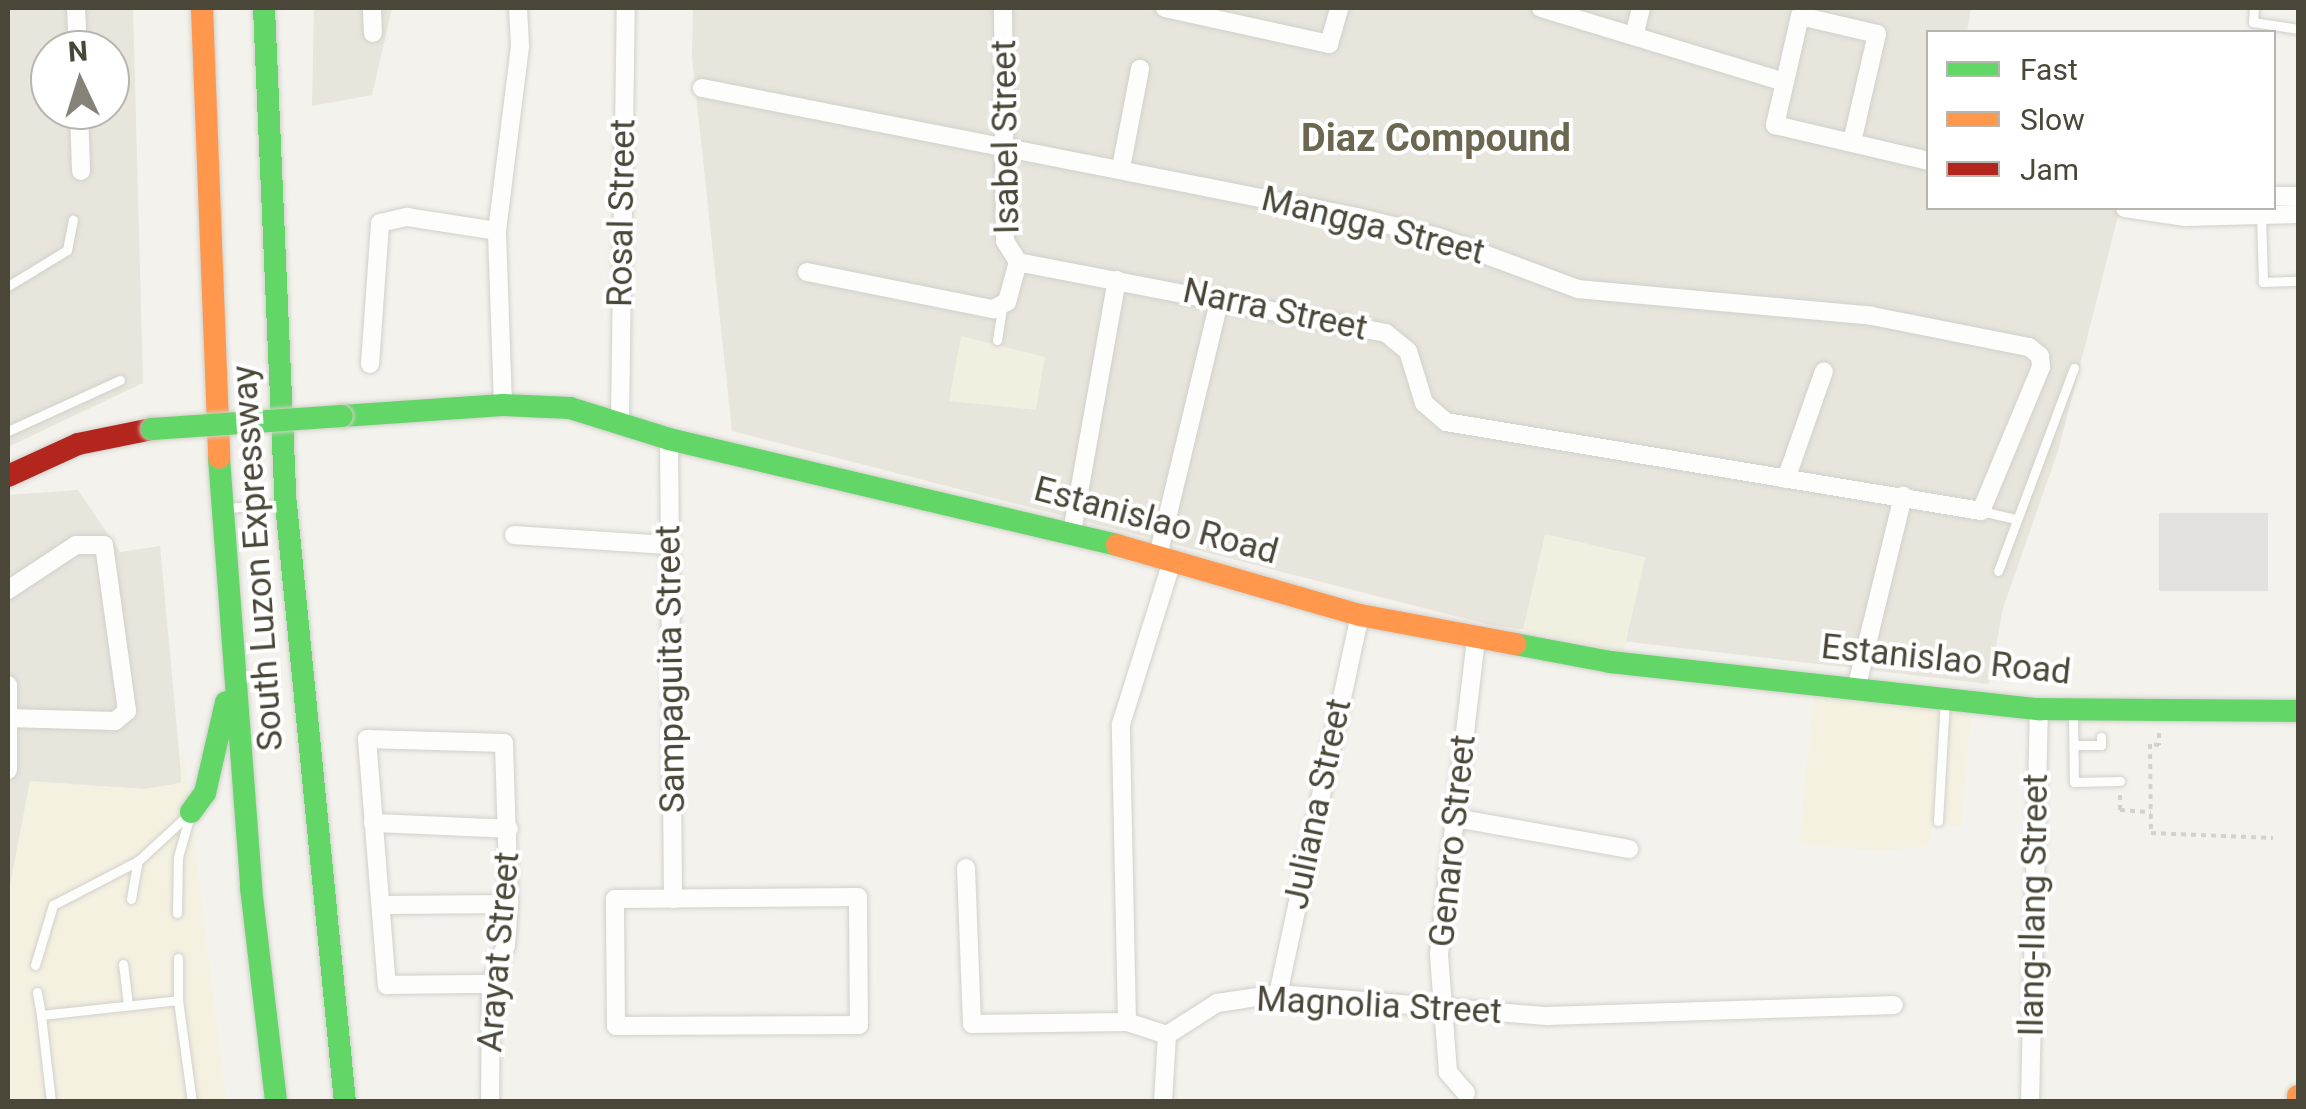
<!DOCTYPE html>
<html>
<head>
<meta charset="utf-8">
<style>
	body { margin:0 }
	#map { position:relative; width:2306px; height:1109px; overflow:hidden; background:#f3f2ed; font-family:Roboto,sans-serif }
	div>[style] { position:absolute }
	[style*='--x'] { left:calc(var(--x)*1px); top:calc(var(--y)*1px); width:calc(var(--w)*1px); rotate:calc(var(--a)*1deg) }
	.residential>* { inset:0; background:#e7e5dc }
	.commercial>* { inset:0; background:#f5f1e1 }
	.education>* { inset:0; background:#f0efe0; transform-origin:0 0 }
	.parking>* { inset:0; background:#e2e1dd; transform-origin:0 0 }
	.path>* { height:4px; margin-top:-2px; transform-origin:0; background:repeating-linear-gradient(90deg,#d3d2cc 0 5px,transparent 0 10px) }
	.roads { filter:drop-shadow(0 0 2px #d1d0cb) drop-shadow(0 0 2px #d1d0cb) }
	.lane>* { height:9px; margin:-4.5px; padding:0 4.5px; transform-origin:4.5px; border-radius:4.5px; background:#fdfdfc }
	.street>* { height:18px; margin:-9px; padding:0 9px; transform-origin:9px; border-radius:9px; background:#fdfdfc }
	.fast>* { height:22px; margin:-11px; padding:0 11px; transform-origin:11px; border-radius:11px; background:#63d668 }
	.slow>* { height:22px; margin:-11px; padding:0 11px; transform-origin:11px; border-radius:11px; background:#ff974d }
	.jam>* { height:22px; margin:-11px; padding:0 11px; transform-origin:11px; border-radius:11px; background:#b3261e }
	.bridges { filter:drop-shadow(0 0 2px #d2d1c4) drop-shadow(0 0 2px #d2d1c4) }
	.fast-bridge>* { height:22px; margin:-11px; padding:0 11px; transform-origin:11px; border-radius:11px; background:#63d668 }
	span { translate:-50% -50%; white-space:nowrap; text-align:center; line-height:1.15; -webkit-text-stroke:8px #fff; paint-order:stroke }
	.street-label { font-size:35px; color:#4a4739 }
	.neighbourhood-label { font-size:38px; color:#6c6750; font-weight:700 }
	.frame { position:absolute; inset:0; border:10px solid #4a4739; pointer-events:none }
	.legend { position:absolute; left:1926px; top:30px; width:350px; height:180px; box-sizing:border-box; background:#fff; border:2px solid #b7b5b0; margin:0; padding:12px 18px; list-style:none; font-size:30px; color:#4a4739 }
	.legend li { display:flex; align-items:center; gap:20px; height:50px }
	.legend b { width:50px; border:2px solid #b7b5b0 }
	.north { position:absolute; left:30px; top:30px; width:100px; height:100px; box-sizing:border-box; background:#fff; border:2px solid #b7b5b0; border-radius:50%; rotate:356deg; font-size:28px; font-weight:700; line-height:40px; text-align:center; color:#4a4739 }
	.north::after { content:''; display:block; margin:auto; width:35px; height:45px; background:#858378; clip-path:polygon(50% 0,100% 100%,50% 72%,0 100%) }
</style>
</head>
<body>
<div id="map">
	<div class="residential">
		<i style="clip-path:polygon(evenodd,8px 8px,133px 8px,143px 383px,8px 447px,8px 8px,50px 50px,110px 50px,110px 110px,50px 110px,50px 50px)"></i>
		<i style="clip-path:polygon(314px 8px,392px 8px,372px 95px,312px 106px)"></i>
		<i style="clip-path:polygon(693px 8px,1971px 8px,1967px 32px,1928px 32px,1928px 208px,2120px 208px,2059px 448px,2003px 608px,1989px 684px,1494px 626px,732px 431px,692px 57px)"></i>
		<i style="clip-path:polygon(78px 490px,120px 552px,160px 546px,182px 783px,144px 789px,30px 782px,8px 896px,8px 495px)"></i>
	</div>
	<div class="commercial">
		<i style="clip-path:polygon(1814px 693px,1971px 711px,1961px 826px,1934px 823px,1928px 846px,1880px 851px,1799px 844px)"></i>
		<i style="clip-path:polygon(183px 749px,226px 1101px,8px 1102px,8px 896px,30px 781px,144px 789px,181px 783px)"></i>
	</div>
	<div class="education">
		<i style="clip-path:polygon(961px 336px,1045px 357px,1036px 410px,949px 401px)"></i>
		<i style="left:1545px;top:534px;width:103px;height:98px;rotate:13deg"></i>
	</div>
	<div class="parking">
		<i style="left:2159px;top:513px;width:109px;height:78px"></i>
	</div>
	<div class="path">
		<i style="--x:2159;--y:733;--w:12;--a:90"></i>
		<i style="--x:2159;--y:745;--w:9;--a:-174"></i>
		<i style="--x:2150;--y:744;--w:89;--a:89.4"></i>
		<i style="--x:2151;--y:833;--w:122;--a:2.3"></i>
		<i style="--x:2120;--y:795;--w:15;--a:90"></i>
		<i style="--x:2120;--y:810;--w:31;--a:4"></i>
	</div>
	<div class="roads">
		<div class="lane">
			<i style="--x:2254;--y:8;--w:14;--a:94"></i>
			<i style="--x:2253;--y:22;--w:46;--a:8.8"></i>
			<i style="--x:2261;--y:214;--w:68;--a:88.3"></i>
			<i style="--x:2263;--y:282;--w:35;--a:-2"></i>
			<i style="--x:8;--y:286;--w:69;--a:-31.4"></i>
			<i style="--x:67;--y:250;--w:31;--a:-79"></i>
			<i style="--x:997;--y:340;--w:32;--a:-81"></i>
			<i style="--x:8;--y:431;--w:123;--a:-24.5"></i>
			<i style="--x:228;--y:508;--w:55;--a:-4.2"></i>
			<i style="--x:1981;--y:511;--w:35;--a:13"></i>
			<i style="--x:1998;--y:571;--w:217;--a:-69.5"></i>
			<i style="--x:2073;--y:713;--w:69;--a:89.2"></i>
			<i style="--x:2074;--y:782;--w:46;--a:-1.2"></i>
			<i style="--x:2074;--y:745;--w:27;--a:0"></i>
			<i style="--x:2101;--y:745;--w:8;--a:-90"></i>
			<i style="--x:1938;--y:821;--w:121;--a:-86.7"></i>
			<i style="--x:131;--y:899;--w:39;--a:-80"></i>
			<i style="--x:177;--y:913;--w:56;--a:-89"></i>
			<i style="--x:178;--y:857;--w:44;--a:-74.1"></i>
			<i style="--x:123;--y:964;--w:39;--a:83"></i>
			<i style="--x:35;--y:965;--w:63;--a:-73.3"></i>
			<i style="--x:53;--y:905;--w:96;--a:-27.4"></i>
			<i style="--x:138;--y:861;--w:69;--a:-42.7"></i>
			<i style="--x:37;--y:992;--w:23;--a:80"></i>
			<i style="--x:178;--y:1000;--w:42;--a:-90"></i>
			<i style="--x:51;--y:1102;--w:88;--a:-96.6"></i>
			<i style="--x:41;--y:1015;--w:138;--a:-6.2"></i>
			<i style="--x:178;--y:1000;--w:103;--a:82.2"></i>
		</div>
		<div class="street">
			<i style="--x:76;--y:8;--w:42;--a:87.3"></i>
			<i style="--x:372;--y:8;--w:25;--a:88"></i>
			<i style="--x:1003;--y:8;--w:233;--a:89.5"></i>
			<i style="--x:1005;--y:241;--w:25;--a:58"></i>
			<i style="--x:1165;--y:8;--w:168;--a:12.4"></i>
			<i style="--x:1329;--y:44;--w:37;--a:-74"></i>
			<i style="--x:1541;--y:8;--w:255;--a:16.9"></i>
			<i style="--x:1634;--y:36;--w:29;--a:-76"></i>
			<i style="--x:702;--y:88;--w:668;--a:11.14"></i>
			<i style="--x:1357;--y:217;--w:83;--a:13.9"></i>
			<i style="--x:1438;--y:237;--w:149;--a:20.4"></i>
			<i style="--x:1578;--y:289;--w:295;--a:5.2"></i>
			<i style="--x:1872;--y:316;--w:160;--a:11.2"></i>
			<i style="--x:2029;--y:347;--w:14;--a:39"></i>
			<i style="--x:2040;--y:356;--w:11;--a:85"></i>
			<i style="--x:2041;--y:367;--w:156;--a:112.6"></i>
			<i style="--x:1981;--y:511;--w:542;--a:-170.56"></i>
			<i style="--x:1446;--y:422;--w:29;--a:-139"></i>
			<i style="--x:1424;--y:403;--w:54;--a:-107.1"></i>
			<i style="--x:1408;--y:351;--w:28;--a:-141"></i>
			<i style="--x:1386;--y:333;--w:375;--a:-169.1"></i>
			<i style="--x:79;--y:110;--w:61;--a:88.1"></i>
			<i style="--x:1852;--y:142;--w:111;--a:-77"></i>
			<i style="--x:1877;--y:34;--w:79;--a:-166.8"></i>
			<i style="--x:1800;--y:16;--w:112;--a:102.9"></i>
			<i style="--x:1775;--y:125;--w:157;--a:13.2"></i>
			<i style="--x:1121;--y:168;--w:101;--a:-79.1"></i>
			<i style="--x:2274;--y:196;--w:24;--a:0"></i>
			<i style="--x:2125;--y:208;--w:61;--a:8.5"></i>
			<i style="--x:2185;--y:217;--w:113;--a:-1.5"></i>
			<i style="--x:807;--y:272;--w:190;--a:11.3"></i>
			<i style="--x:993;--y:309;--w:16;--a:-27"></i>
			<i style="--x:1007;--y:302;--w:41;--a:-74.6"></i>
			<i style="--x:370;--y:364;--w:141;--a:-85.9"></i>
			<i style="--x:380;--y:223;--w:28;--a:-13"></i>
			<i style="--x:407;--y:217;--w:91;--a:8.8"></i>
			<i style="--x:503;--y:405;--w:174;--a:-92"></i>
			<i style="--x:497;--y:231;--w:186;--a:-82.9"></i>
			<i style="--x:520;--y:46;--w:38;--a:-93"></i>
			<i style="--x:620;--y:419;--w:411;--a:-89.2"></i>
			<i style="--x:669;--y:439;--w:460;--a:89.5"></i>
			<i style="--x:1786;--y:479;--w:114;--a:-70.6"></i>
			<i style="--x:1072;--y:532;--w:256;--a:-79.9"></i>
			<i style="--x:514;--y:535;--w:156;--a:3.7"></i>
			<i style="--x:1158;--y:556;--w:266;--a:-76.5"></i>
			<i style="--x:8;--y:590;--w:82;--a:-33.5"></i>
			<i style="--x:76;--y:545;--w:28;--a:0"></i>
			<i style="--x:104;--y:545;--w:168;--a:82.1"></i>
			<i style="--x:127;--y:711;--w:16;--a:140"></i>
			<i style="--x:115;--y:721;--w:107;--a:-178.4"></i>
			<i style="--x:8;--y:685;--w:85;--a:90"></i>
			<i style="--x:1857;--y:685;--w:195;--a:-76.3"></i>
			<i style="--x:1455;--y:818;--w:177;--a:10.1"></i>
			<i style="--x:373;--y:823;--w:136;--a:2.5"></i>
			<i style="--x:966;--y:868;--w:156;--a:87.8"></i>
			<i style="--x:972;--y:1024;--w:155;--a:-0.7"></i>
			<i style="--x:1127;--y:1022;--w:42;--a:18"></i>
			<i style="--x:1167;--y:1035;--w:59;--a:-32.6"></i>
			<i style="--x:1217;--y:1003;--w:62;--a:-8.4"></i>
			<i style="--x:1278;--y:994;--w:270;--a:4.7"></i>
			<i style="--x:1547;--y:1016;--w:347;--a:-1.8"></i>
			<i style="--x:858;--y:897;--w:128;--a:89.6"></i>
			<i style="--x:859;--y:1025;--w:243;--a:179.8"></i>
			<i style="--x:616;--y:1026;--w:127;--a:-90.5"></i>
			<i style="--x:615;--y:899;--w:243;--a:-0.5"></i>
			<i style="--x:382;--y:905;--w:127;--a:-0.5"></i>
			<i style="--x:1278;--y:994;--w:388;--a:-77.8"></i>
			<i style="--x:1127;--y:1022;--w:298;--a:-91.2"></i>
			<i style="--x:1121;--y:724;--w:171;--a:-72.6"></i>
			<i style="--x:1466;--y:1093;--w:28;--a:-131"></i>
			<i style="--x:1448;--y:1072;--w:118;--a:-94.4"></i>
			<i style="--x:1439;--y:954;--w:315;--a:-83.3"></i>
			<i style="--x:490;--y:1102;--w:118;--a:-89.5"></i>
			<i style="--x:491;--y:984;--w:42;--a:-69"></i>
			<i style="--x:506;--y:945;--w:41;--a:-85.8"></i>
			<i style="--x:509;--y:904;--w:161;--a:-91.8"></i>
			<i style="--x:504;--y:743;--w:137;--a:-178.3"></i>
			<i style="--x:367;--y:739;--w:247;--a:85.4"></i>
			<i style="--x:387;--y:985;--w:104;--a:-0.6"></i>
			<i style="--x:1163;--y:1102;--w:67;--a:-86.6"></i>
			<i style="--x:2030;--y:1102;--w:393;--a:-88.7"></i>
		</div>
		<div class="fast">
			<i style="--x:264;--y:8;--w:496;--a:87.5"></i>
			<i style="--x:286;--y:504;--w:601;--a:84.37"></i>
			<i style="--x:342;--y:416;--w:161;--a:-3.9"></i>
			<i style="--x:503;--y:405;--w:67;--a:2.6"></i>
			<i style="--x:570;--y:408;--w:104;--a:17.4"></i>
			<i style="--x:669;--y:439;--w:460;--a:13.3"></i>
			<i style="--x:219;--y:458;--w:431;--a:85.7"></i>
			<i style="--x:251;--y:888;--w:215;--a:83.3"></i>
			<i style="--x:1515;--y:644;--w:97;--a:10.7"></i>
			<i style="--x:1610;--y:662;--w:432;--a:6.3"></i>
			<i style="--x:2039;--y:709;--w:259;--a:0.4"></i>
			<i style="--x:191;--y:812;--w:24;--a:-54"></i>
			<i style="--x:205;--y:793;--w:93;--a:-77"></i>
		</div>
		<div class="slow">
			<i style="--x:202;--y:8;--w:450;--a:87.8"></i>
			<i style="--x:1117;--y:545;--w:253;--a:16.1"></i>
			<i style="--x:1360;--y:615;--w:158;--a:10.6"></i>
			<i style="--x:2298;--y:1096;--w:6;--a:90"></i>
		</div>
		<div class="jam">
			<i style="--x:8;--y:476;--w:77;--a:-24.6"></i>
			<i style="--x:78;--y:444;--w:76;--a:-11.5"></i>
		</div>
	</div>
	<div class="bridges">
		<div class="fast-bridge">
			<i style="--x:152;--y:429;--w:190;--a:-3.9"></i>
		</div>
	</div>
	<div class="street-label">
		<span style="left:1006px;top:137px;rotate:-91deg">Isabel Street</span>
		<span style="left:622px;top:213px;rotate:-89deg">Rosal Street</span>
		<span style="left:1373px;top:226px;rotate:14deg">Mangga Street</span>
		<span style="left:1275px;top:310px;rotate:12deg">Narra Street</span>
		<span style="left:1156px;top:521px;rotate:15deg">Estanislao Road</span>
		<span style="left:258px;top:558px;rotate:-94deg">South Luzon Expressway</span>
		<span style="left:1946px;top:660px;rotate:6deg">Estanislao Road</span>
		<span style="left:671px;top:669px;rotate:-91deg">Sampaguita Street</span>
		<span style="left:1318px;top:804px;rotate:-78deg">Juliana Street</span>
		<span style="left:1453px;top:841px;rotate:-84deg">Genaro Street</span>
		<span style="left:2034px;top:905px;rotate:-89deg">Ilang-Ilang Street</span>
		<span style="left:499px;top:952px;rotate:-85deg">Arayat Street</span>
		<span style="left:1379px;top:1006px;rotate:3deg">Magnolia Street</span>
	</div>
	<div class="neighbourhood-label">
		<span style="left:1436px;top:139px">Diaz Compound</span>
	</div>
	<div class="frame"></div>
	<ul class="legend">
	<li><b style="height:12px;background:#63d668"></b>Fast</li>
	<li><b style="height:12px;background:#ff974d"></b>Slow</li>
	<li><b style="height:12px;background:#b3261e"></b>Jam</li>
	</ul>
	<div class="north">N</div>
</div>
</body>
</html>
